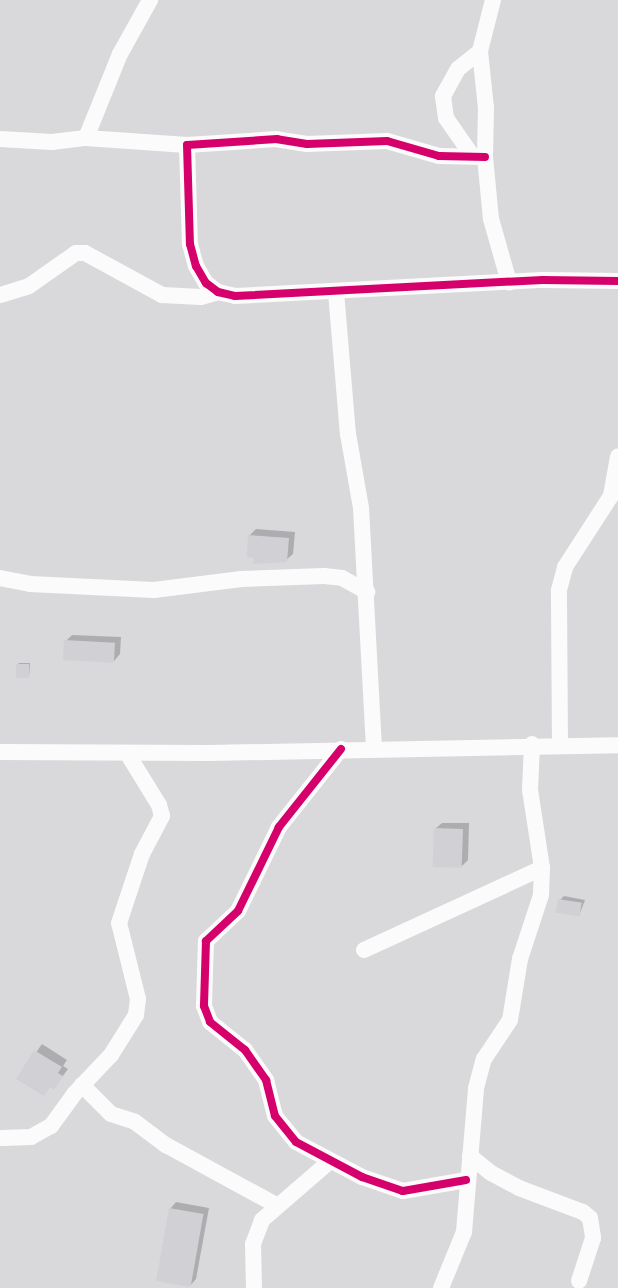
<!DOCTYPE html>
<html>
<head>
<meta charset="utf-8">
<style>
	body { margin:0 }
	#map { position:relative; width:618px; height:1288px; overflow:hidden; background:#e9e7ec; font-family:"Roboto Condensed",sans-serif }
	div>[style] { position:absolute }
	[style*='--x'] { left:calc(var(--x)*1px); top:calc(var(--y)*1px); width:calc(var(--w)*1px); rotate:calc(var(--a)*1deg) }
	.residential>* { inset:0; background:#d9d9db; transform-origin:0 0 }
	.shadow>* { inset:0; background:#0003 }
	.building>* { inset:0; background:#d1d0d5; transform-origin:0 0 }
	.minor>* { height:16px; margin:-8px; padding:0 8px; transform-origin:8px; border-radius:8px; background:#fcfbfc }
	.cycleway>* { height:8px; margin:-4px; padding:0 4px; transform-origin:4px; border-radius:4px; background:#d6006c }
	span { translate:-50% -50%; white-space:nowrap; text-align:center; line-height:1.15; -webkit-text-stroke:4.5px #fff; paint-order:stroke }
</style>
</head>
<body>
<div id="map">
	<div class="residential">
		<i style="left:0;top:0;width:618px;height:1288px"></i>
	</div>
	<div class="shadow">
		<i style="clip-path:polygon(256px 529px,295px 532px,293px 554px,286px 560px,255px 562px,250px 535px)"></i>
		<i style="clip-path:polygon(72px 635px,121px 637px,120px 654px,114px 661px,66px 641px)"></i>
		<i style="clip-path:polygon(19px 663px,30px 663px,29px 677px,18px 664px)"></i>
		<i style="clip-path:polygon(442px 823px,469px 823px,468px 860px,462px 866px,435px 829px)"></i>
		<i style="clip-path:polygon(564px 896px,585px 900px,579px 916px,560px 900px)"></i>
		<i style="clip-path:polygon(42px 1044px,67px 1060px,63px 1066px,68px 1069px,54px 1088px,18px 1078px)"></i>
		<i style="clip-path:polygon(176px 1202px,209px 1208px,196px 1279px,190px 1286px,170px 1209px)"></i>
	</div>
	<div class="building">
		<i style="clip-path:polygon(248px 535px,289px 538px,287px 562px,253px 564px,254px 558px,247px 557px)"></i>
		<i style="left:64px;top:640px;width:51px;height:20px;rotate:3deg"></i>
		<i style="left:16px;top:664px;width:13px;height:14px"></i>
		<i style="left:434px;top:828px;width:29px;height:39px;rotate:2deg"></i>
		<i style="left:558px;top:899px;width:24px;height:14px;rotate:9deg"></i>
		<i style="clip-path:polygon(34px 1050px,62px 1067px,58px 1073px,63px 1076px,54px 1090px,50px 1087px,44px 1096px,16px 1079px)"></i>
		<i style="left:169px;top:1208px;width:35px;height:74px;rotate:10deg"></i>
	</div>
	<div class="minor">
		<i style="--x:493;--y:0;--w:53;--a:104.3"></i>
		<i style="--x:480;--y:51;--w:57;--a:84"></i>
		<i style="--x:486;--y:108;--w:49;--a:91.2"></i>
		<i style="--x:485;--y:157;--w:62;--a:84.5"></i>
		<i style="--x:491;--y:219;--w:66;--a:74.1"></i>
		<i style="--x:86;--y:138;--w:91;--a:-68"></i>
		<i style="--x:120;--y:54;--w:62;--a:-60.9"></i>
		<i style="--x:0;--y:139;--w:52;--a:3.3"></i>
		<i style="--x:52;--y:142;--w:34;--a:-7"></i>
		<i style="--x:86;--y:138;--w:101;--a:4"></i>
		<i style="--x:471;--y:154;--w:44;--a:-124.8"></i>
		<i style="--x:446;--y:118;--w:22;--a:-98"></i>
		<i style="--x:443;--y:96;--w:31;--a:-61"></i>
		<i style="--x:458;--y:69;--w:28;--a:-39"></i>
		<i style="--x:485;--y:157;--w:46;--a:-178.8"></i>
		<i style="--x:439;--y:156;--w:54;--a:-163.9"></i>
		<i style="--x:387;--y:141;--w:80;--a:177.9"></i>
		<i style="--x:307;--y:144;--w:30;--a:-171"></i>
		<i style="--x:277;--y:139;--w:90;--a:176.2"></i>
		<i style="--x:187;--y:145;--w:99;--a:88.3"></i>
		<i style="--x:190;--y:244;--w:23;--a:75"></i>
		<i style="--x:196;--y:266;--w:20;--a:60"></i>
		<i style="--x:206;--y:283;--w:15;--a:37"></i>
		<i style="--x:218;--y:292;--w:17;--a:13"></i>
		<i style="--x:235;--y:296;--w:308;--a:-3"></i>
		<i style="--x:543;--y:280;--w:75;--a:0.8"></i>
		<i style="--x:336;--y:292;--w:143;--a:85.2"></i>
		<i style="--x:348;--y:434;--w:75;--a:80"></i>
		<i style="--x:361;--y:508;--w:239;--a:86.9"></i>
		<i style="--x:0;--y:295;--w:30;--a:-17"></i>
		<i style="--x:29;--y:286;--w:57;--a:-35.1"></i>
		<i style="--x:76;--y:253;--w:9;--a:0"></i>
		<i style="--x:85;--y:253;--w:88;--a:28.6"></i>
		<i style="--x:162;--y:295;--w:39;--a:3"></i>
		<i style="--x:201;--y:297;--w:18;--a:-16"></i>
		<i style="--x:0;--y:578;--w:31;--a:11"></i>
		<i style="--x:30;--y:584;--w:124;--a:2.8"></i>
		<i style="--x:154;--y:590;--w:88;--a:-7.2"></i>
		<i style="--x:241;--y:579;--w:83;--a:-2.1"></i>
		<i style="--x:324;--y:576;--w:18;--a:6"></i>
		<i style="--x:342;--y:578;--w:29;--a:29"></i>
		<i style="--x:560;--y:744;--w:154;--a:-90.4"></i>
		<i style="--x:559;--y:590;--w:24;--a:-75"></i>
		<i style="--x:565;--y:567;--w:85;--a:-57.1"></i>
		<i style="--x:611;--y:496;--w:40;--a:-80"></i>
		<i style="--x:341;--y:749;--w:100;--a:128.5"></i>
		<i style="--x:279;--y:827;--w:93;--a:116"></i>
		<i style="--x:238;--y:911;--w:44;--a:136.8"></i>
		<i style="--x:206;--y:941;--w:65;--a:91.8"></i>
		<i style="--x:204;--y:1006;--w:17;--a:69"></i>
		<i style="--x:210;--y:1022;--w:45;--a:38.7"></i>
		<i style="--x:245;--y:1050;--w:37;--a:55"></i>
		<i style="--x:266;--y:1080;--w:37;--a:76"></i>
		<i style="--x:275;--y:1116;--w:33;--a:51"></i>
		<i style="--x:296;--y:1142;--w:75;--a:27.9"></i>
		<i style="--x:362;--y:1177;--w:43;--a:18.9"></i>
		<i style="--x:403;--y:1191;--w:64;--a:-9.9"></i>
		<i style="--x:0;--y:752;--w:209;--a:0.3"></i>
		<i style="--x:209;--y:753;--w:409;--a:-1.1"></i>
		<i style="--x:364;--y:950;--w:196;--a:-24.7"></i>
		<i style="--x:82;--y:1085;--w:41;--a:45"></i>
		<i style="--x:111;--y:1114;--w:25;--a:18"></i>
		<i style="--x:135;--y:1122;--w:39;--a:37"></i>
		<i style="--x:166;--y:1145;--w:125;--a:28.6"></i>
		<i style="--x:2;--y:1138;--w:29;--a:-2"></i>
		<i style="--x:31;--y:1137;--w:23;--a:-29"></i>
		<i style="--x:51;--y:1126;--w:39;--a:-54"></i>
		<i style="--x:74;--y:1094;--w:54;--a:-46.5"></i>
		<i style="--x:111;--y:1055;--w:47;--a:-58"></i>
		<i style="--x:136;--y:1015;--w:16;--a:-83"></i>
		<i style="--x:138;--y:999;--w:78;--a:-104"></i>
		<i style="--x:119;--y:923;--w:73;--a:-71.6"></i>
		<i style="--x:142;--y:854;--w:43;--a:-62.2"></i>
		<i style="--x:162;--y:816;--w:11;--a:-105"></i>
		<i style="--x:159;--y:805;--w:61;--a:-121.6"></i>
		<i style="--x:470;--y:1156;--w:27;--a:39"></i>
		<i style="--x:491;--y:1173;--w:32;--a:28"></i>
		<i style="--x:519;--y:1188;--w:68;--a:20.6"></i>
		<i style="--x:583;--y:1212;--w:9;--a:41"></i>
		<i style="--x:590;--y:1218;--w:20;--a:81"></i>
		<i style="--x:593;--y:1238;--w:45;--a:108"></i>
		<i style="--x:254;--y:1288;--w:44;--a:-91.3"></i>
		<i style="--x:253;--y:1244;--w:26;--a:-69"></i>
		<i style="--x:262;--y:1220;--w:89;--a:-40.9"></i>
		<i style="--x:441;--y:1288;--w:61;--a:-67.7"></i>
		<i style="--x:464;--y:1232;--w:144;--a:-85.2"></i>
		<i style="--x:476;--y:1088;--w:30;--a:-75"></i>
		<i style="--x:484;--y:1059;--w:47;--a:-56.3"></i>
		<i style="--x:510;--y:1020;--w:62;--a:-80.7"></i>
		<i style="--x:520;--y:959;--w:67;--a:-71.8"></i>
		<i style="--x:541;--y:895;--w:27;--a:-88"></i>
		<i style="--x:542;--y:868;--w:79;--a:-98.7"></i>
		<i style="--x:530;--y:790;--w:46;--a:-87.5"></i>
	</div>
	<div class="cycleway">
		<i style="--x:485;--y:157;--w:46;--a:-178.8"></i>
		<i style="--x:439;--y:156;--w:54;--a:-163.9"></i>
		<i style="--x:387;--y:141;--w:80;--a:177.9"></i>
		<i style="--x:307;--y:144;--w:30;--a:-171"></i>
		<i style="--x:277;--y:139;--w:90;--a:176.2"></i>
		<i style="--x:187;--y:145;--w:99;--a:88.3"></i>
		<i style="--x:190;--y:244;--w:23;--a:75"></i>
		<i style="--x:196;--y:266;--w:20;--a:60"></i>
		<i style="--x:206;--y:283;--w:15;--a:37"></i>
		<i style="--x:218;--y:292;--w:17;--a:13"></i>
		<i style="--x:235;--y:296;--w:308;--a:-3"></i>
		<i style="--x:543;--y:280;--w:75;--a:0.8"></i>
		<i style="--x:341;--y:749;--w:100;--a:128.5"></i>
		<i style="--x:279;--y:827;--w:93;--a:116"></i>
		<i style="--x:238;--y:911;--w:44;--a:136.8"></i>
		<i style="--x:206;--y:941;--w:65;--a:91.8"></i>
		<i style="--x:204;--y:1006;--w:17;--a:69"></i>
		<i style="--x:210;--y:1022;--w:45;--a:38.7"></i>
		<i style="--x:245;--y:1050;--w:37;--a:55"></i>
		<i style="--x:266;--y:1080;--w:37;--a:76"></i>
		<i style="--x:275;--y:1116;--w:33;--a:51"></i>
		<i style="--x:296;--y:1142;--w:75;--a:27.9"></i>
		<i style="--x:362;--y:1177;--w:43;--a:18.9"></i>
		<i style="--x:403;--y:1191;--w:64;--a:-9.9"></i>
	</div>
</div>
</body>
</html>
